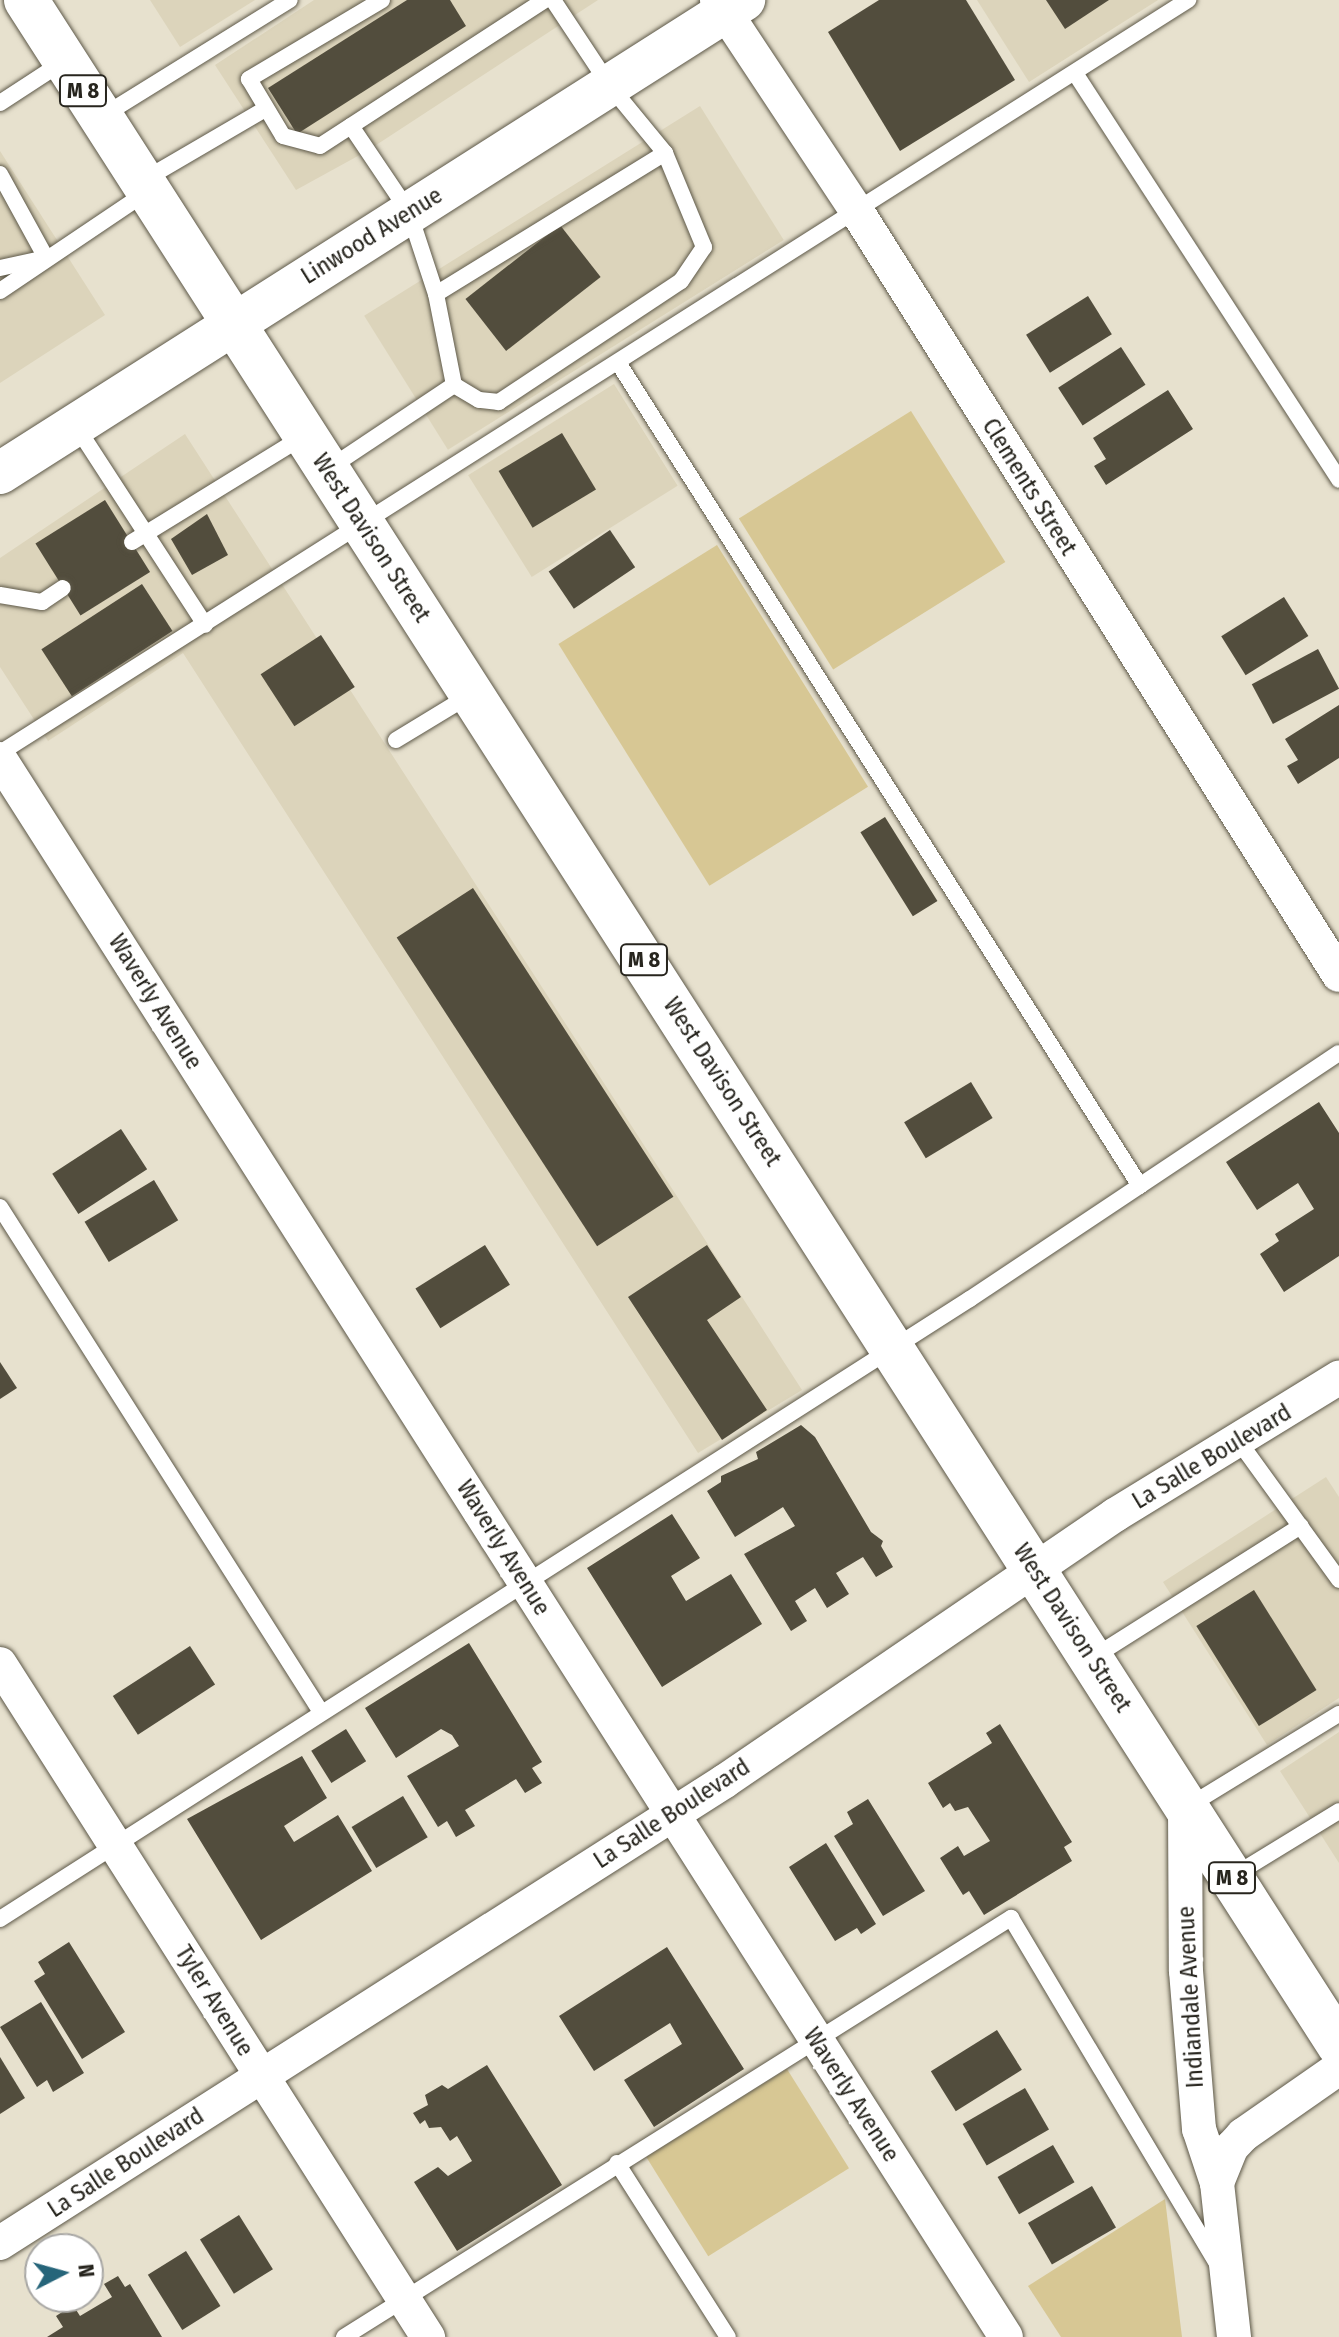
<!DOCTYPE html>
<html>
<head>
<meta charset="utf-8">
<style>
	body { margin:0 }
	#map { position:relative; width:1339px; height:2337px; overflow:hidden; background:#e7e1ce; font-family:"Fira Sans Condensed",sans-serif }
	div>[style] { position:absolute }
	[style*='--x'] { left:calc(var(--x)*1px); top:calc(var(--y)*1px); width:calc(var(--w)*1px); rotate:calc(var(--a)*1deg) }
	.built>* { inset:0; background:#dcd4bb; transform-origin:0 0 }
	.green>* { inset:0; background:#d7c794; transform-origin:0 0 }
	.building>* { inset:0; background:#524d3d; transform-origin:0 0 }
	.roads { filter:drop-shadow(0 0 2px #5d5848) drop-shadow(0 0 2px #5d5848) }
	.service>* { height:16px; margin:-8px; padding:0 8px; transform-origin:8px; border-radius:8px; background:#fff }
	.minor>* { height:34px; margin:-17px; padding:0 17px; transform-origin:17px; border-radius:17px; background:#fff }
	.tertiary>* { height:42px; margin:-21px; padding:0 21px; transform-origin:21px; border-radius:21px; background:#fff }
	.trunk>* { height:44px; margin:-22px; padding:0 22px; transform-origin:22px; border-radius:22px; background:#fff }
	span { translate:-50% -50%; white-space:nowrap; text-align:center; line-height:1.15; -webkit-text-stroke:8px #fff; paint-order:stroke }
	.shield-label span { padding:2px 6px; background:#fff; border:2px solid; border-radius:6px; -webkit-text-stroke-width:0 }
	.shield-label { font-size:22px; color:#27251e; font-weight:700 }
	.street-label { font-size:24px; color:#27251e }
	.north { position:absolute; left:24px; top:2233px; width:80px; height:80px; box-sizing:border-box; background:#fff; border:2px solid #a9a8a5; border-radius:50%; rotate:84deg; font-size:22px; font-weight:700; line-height:32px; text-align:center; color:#27251e }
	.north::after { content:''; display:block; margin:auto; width:28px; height:36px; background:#26657a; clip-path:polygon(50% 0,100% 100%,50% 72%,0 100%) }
</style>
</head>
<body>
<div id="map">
	<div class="built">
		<i style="clip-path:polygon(150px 0,255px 0,180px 47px)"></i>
		<i style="clip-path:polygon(314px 0,598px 0,367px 151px,296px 190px,215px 65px)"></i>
		<i style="clip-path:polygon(977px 0,1158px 0,1029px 82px)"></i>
		<i style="left:700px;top:106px;width:158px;height:396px;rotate:58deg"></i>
		<i style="clip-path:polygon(0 151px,105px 315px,0 383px)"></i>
		<i style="left:614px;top:384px;width:120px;height:172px;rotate:58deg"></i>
		<i style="clip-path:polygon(185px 434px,802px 1390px,698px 1453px,183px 653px,48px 741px,0 667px,0 558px)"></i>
		<i style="clip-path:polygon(1326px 1477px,1339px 1497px,1339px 1698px,1267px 1745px,1163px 1582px)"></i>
		<i style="clip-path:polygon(1339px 1732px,1339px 1863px,1280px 1771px)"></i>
	</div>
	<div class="green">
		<i style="left:911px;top:411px;width:178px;height:203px;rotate:58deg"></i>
		<i style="left:717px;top:545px;width:285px;height:187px;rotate:58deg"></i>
		<i style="left:787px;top:2069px;width:117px;height:166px;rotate:58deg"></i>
		<i style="clip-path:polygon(1165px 2199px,1182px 2337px,1061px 2337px,1028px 2286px)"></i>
	</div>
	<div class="building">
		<i style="clip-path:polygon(407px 0,450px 0,466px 26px,297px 134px,268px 88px)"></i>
		<i style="clip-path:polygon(879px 0,966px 0,1015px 80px,900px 151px,828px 32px)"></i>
		<i style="clip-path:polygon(1046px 0,1109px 0,1065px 29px)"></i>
		<i style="left:560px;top:225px;width:66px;height:120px;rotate:52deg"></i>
		<i style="left:1088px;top:296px;width:45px;height:73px;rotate:58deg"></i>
		<i style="left:1121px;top:347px;width:45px;height:75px;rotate:57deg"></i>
		<i style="clip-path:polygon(1168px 390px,1193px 429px,1106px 485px,1094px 466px,1106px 459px,1093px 438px)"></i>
		<i style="left:562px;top:433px;width:66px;height:74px;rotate:59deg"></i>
		<i style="left:105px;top:500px;width:85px;height:82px;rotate:58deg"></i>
		<i style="clip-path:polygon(207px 514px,228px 555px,192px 575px,171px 539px)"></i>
		<i style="left:610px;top:530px;width:45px;height:74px;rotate:56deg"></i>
		<i style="left:142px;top:584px;width:56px;height:120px;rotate:57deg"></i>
		<i style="left:1284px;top:597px;width:46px;height:74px;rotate:58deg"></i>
		<i style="left:321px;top:635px;width:62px;height:72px;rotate:57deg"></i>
		<i style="left:1318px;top:649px;width:45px;height:75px;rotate:62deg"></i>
		<i style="clip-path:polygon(1339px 705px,1339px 758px,1298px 784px,1287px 766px,1298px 760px,1285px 739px)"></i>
		<i style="left:885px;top:817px;width:99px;height:29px;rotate:58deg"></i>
		<i style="left:473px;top:888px;width:368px;height:91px;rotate:57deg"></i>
		<i style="left:971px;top:1082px;width:42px;height:78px;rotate:59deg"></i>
		<i style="clip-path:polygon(1319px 1102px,1339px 1133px,1339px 1256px,1284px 1292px,1260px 1254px,1279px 1241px,1275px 1234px,1314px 1209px,1298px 1183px,1257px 1210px,1226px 1162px)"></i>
		<i style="left:121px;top:1129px;width:48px;height:82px;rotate:57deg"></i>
		<i style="left:154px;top:1180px;width:47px;height:81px;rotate:59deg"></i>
		<i style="left:485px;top:1245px;width:47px;height:82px;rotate:58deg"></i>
		<i style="clip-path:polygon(707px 1245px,741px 1297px,707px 1320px,767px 1410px,722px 1440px,628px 1297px)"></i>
		<i style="clip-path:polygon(0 1362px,17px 1388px,0 1399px)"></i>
		<i style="clip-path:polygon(801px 1425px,815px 1437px,871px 1532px,883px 1541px,881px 1546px,893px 1567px,876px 1577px,863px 1557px,836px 1573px,849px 1594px,827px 1608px,815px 1588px,795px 1601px,807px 1621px,791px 1631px,744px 1554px,795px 1526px,783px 1507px,735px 1537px,707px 1491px,721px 1482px,721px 1476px,758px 1459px,756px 1452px)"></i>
		<i style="clip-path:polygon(672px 1514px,700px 1558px,671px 1576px,686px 1601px,731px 1574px,762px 1624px,662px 1687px,587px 1568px)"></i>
		<i style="left:1254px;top:1590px;width:118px;height:68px;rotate:58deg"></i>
		<i style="clip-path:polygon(469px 1643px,542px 1762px,532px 1768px,542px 1783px,525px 1793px,516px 1779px,465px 1810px,475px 1826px,456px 1837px,447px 1821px,438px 1827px,407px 1776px,459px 1746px,452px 1735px,441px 1729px,396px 1758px,365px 1708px)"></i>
		<i style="left:190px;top:1646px;width:46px;height:92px;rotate:57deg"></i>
		<i style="clip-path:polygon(1000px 1724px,1072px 1842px,1064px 1847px,1072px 1861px,984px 1915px,969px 1891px,963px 1895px,940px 1858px,958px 1846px,964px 1856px,990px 1841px,968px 1807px,955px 1811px,950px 1803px,943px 1808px,928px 1783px,992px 1743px,986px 1733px)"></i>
		<i style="left:346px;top:1729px;width:38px;height:41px;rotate:58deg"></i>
		<i style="clip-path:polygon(302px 1756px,327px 1798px,284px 1826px,294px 1842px,338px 1815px,372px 1871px,261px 1940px,187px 1819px)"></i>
		<i style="left:403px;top:1796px;width:48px;height:60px;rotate:59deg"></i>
		<i style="clip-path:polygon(868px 1799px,925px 1891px,883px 1916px,834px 1836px,853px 1824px,847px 1812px)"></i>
		<i style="clip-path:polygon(826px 1843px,876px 1924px,861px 1934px,857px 1928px,835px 1941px,789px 1867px)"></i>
		<i style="clip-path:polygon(69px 1942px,125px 2032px,82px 2059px,34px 1981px,45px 1974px,38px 1962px)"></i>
		<i style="clip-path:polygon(667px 1947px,744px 2069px,654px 2127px,624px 2080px,682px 2044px,670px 2023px,594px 2071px,559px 2016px)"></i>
		<i style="clip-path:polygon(41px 2002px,84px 2073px,53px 2092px,47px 2080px,37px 2087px,0 2027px)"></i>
		<i style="left:997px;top:2030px;width:47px;height:78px;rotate:58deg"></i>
		<i style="clip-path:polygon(0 2057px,25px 2098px,0 2114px)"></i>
		<i style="clip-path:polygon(487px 2065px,562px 2185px,457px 2251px,414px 2182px,438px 2167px,448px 2176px,472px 2161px,457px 2136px,450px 2141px,441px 2127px,429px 2128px,425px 2120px,420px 2124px,413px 2113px,428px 2105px,425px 2095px,442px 2085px,448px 2089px)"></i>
		<i style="left:1025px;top:2088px;width:48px;height:72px;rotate:60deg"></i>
		<i style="left:1053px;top:2145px;width:43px;height:64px;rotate:60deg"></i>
		<i style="left:1092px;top:2186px;width:48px;height:74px;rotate:60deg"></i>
		<i style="left:239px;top:2215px;width:64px;height:46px;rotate:58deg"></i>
		<i style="left:186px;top:2251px;width:65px;height:45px;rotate:58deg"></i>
		<i style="clip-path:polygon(118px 2276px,125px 2287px,130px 2284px,162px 2337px,47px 2337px,63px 2327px,56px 2316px,73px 2305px,80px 2316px,112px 2297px,104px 2284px)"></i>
	</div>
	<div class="roads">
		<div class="service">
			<i style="--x:382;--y:0;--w:155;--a:149.3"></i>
			<i style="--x:249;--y:79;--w:66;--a:59.2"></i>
			<i style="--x:283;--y:136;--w:38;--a:15"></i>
			<i style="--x:320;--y:146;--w:268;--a:-33"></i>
			<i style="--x:553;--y:0;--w:103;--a:56.5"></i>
			<i style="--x:610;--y:86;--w:87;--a:50.6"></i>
			<i style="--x:665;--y:153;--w:102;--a:67.5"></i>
			<i style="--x:704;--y:247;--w:41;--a:124.1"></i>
			<i style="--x:681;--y:281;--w:219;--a:146.4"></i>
			<i style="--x:499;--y:402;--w:20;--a:-174"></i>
			<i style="--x:479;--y:400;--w:29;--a:-149"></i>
			<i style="--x:454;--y:385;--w:93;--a:-101.2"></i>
			<i style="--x:436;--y:294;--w:269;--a:-31.6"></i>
			<i style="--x:1075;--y:73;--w:485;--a:57"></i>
			<i style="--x:0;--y:103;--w:75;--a:-33.1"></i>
			<i style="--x:101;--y:117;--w:222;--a:-31.8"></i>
			<i style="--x:351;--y:126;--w:104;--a:56"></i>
			<i style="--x:409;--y:212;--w:86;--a:71.8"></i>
			<i style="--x:0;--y:174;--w:96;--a:61.3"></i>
			<i style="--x:46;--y:258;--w:47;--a:167.7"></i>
			<i style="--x:142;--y:181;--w:143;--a:-30.3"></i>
			<i style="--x:0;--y:291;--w:177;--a:-34"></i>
			<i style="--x:619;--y:364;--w:973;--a:57.63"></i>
			<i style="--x:76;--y:426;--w:237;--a:57"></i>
			<i style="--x:328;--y:469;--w:151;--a:-33.7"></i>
			<i style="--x:132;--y:542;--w:201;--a:-31.6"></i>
			<i style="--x:0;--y:595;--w:43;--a:9.5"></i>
			<i style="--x:42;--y:602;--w:25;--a:-34"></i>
			<i style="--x:396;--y:740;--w:87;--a:-31.3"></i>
			<i style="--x:0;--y:753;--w:1407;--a:-32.37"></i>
			<i style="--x:0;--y:1207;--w:598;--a:57.56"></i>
			<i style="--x:1240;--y:1443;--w:169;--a:54.1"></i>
			<i style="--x:1092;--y:1658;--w:247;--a:-32.3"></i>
			<i style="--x:1187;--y:1807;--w:178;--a:-31.5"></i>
			<i style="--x:1233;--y:1876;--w:124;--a:-31.5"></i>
			<i style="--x:0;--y:1919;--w:1151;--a:-32.59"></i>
			<i style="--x:970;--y:1299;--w:443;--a:-33.7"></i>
			<i style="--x:617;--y:2163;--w:206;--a:57.5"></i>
			<i style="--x:344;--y:2337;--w:788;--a:-32.14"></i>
			<i style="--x:1011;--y:1918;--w:403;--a:59.2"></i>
		</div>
		<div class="minor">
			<i style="--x:717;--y:0;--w:255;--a:56.5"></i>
			<i style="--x:858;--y:213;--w:901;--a:57.74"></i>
			<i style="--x:0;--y:759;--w:1871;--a:57.48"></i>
			<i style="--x:0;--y:1664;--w:798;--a:57.55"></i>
			<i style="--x:1185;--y:1807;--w:164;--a:89.7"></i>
			<i style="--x:1186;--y:1971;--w:159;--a:85.3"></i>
			<i style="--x:1199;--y:2129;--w:57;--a:71.6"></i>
			<i style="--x:1217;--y:2183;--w:155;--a:83.7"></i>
			<i style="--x:1217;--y:2183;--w:38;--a:-68"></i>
			<i style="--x:1231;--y:2148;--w:18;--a:-47"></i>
			<i style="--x:1243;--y:2135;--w:117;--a:-34.9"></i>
			<i style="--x:0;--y:2243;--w:860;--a:-32.51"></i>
			<i style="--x:725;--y:1781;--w:472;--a:-34.3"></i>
			<i style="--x:1115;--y:1515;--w:263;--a:-31.5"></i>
		</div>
		<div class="tertiary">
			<i style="--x:0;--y:473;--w:882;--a:-32.45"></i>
		</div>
		<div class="trunk">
			<i style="--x:26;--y:0;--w:2430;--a:57.3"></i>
		</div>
	</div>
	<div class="shield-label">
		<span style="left:83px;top:91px">M 8</span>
		<span style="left:644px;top:960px">M 8</span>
		<span style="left:1232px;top:1878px">M 8</span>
	</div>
	<div class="street-label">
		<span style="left:372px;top:236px;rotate:-32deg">Linwood Avenue</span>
		<span style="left:1029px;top:487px;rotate:58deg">Clements Street</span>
		<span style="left:371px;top:538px;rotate:57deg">West Davison Street</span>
		<span style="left:155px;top:1002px;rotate:58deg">Waverly Avenue</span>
		<span style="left:722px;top:1082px;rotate:57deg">West Davison Street</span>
		<span style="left:1212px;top:1457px;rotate:-31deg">La Salle Boulevard</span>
		<span style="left:503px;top:1548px;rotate:58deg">Waverly Avenue</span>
		<span style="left:1072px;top:1628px;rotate:57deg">West Davison Street</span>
		<span style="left:672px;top:1814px;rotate:-33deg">La Salle Boulevard</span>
		<span style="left:1191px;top:1997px;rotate:-93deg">Indiandale Avenue</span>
		<span style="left:214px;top:2001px;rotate:58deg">Tyler Avenue</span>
		<span style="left:851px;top:2095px;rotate:57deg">Waverly Avenue</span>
		<span style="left:126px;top:2163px;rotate:-33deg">La Salle Boulevard</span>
	</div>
	<div class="north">N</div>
</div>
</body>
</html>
